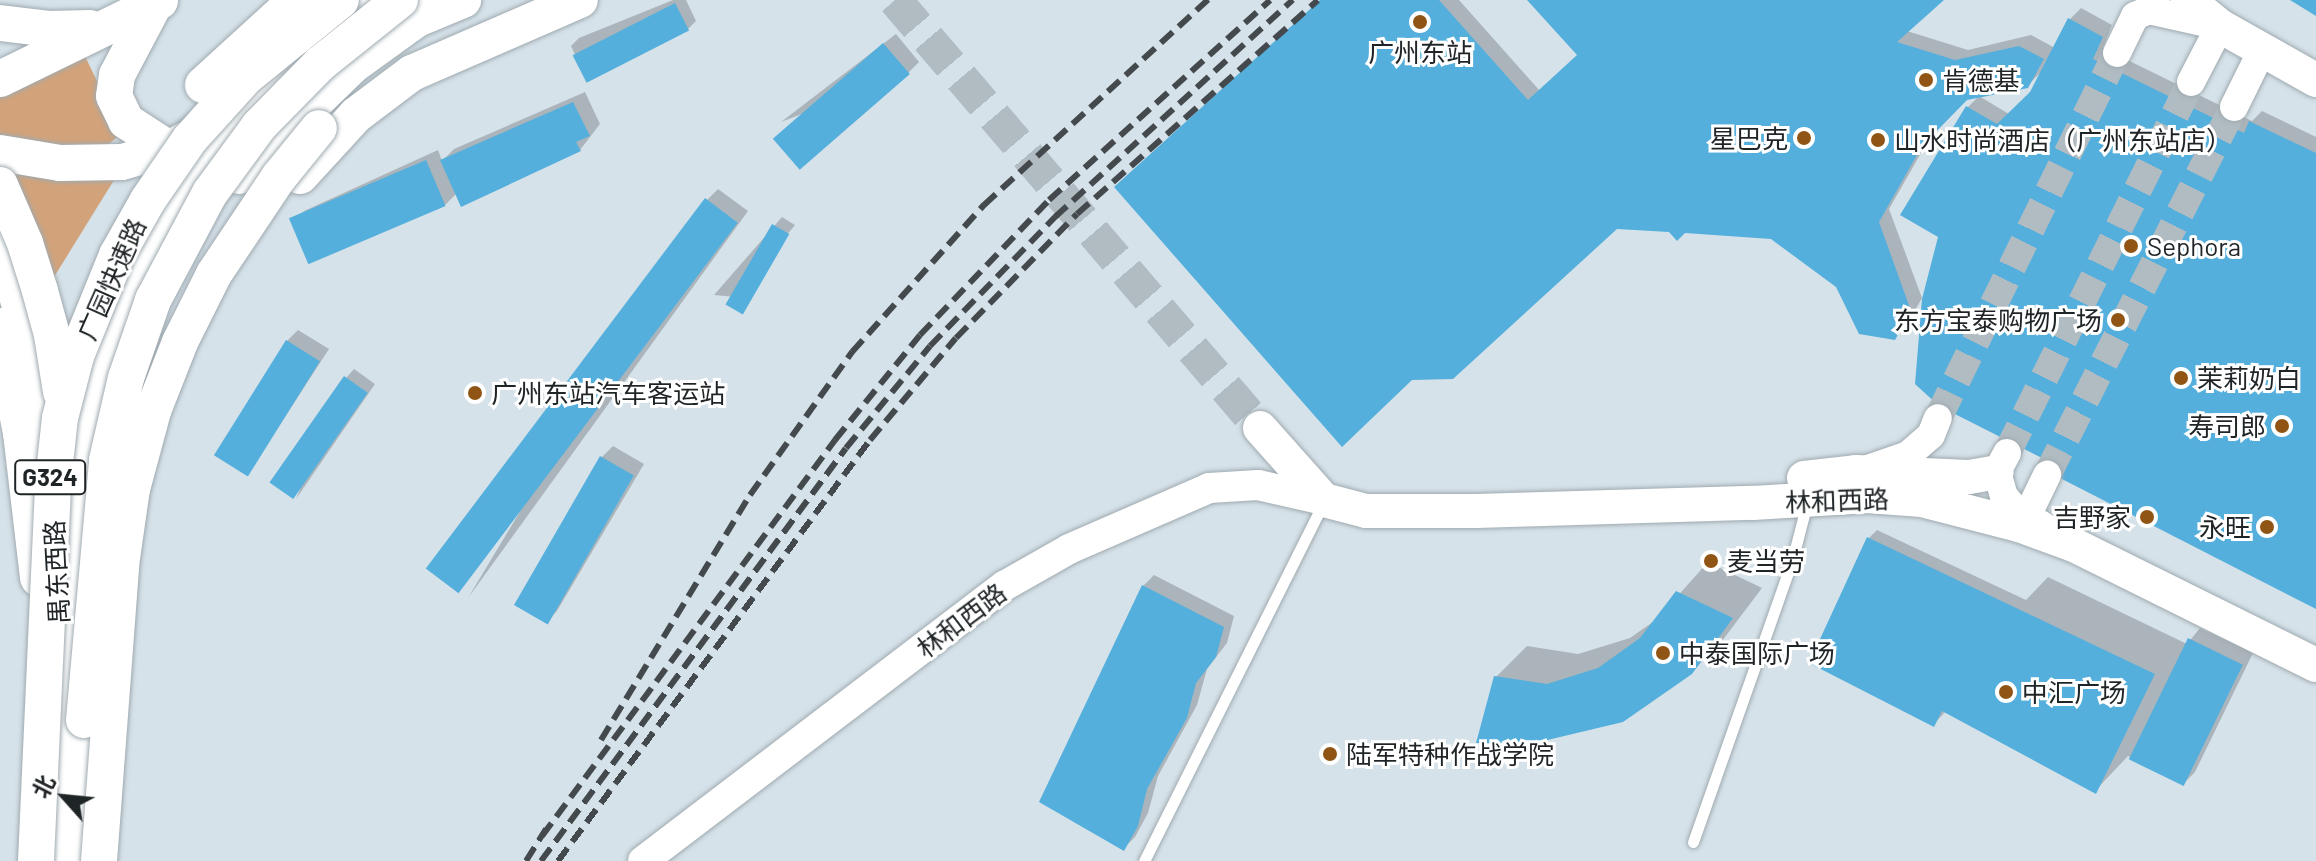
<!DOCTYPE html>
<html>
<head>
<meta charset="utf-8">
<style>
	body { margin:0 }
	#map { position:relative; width:2316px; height:861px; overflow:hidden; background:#d6e2e9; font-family:Barlow,"Noto Sans SC",sans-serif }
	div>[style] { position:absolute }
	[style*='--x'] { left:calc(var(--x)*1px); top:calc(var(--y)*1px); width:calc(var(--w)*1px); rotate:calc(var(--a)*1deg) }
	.green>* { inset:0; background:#d2a37b }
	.shadow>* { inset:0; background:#0003 }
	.building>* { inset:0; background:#54afdc; transform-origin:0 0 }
	.tertiary-tunnel>* { height:28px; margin-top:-14px; transform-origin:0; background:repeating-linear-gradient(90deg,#b1bcc2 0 28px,transparent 0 42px) }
	.primary-tunnel>* { height:34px; margin-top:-17px; transform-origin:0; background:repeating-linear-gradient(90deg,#b1bcc2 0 34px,transparent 0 51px) }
	.roads { filter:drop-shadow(0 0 2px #9faab0) drop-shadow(0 0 2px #9faab0) }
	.service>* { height:11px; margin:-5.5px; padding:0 5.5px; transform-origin:5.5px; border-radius:5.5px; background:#fff }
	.tertiary>* { height:28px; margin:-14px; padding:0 14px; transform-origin:14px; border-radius:14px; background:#fff }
	.secondary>* { height:30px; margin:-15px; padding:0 15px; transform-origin:15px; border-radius:15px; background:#fff }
	.primary>* { height:34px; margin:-17px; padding:0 17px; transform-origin:17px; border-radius:17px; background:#fff }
	.trunk>* { height:36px; margin:-18px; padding:0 18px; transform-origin:18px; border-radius:18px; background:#fff }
	.rail>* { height:6px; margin-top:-3px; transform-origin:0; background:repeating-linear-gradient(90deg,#43494c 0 16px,transparent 0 24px) }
	.bridges { filter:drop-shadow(0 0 2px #9faab0) drop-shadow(0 0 2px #9faab0) }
	.trunk-bridge>* { height:36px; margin:-18px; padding:0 18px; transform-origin:18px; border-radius:18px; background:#fff }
	.dots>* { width:22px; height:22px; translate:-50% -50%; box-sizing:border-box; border:4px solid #fff; border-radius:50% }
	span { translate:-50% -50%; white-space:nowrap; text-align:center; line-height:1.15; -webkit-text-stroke:6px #fff; paint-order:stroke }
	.shield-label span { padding:2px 6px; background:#fff; border:2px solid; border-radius:6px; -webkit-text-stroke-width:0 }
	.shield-label { font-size:24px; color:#1f2426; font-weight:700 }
	.poi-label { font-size:26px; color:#1f2426 }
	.left { translate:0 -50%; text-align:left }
	.right { translate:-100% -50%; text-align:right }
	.street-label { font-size:26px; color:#1f2426 }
	.north { position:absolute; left:24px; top:757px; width:80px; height:80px; -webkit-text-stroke:6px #fff; paint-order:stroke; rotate:297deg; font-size:22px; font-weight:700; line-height:32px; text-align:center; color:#1f2426 }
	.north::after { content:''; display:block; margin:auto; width:28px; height:36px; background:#1f2426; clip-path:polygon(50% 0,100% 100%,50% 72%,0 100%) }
</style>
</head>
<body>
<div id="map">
	<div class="green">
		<i style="clip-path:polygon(83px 52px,122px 133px,96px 155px,0 144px,0 96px)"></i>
		<i style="clip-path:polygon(2px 164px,119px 172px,54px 277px)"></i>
	</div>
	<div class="shadow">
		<i style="clip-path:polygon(673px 0,686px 0,696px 21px,688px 29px,583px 72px,571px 46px,579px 38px)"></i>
		<i style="clip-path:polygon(1321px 0,1459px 0,1540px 91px,1580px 55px,1530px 0,1941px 0,1907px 31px,1968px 50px,2031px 35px,2055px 48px,2070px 19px,2081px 8px,2112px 25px,2103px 48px,2252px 121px,2262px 111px,2316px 137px,2316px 607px,2065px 467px,1968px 107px,1979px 96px,2009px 114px,2032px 93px,2041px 72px,2027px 86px,1966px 98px,1933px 132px,1889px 209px,1922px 298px,1906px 326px,1895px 337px,1838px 285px,1772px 237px,1617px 227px)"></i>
		<i style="clip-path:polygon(896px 34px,919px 62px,908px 73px,781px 122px)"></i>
		<i style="clip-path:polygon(585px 92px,600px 124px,580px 150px,457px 193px,445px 205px,292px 222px,304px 211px,438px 150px,442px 161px,454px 149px)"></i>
		<i style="clip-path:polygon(718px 189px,748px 211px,468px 598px,707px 200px)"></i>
		<i style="clip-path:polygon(782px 217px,795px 225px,736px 297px,714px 295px)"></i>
		<i style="clip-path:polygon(298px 330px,329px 349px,255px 463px,244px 474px,287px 341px)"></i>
		<i style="clip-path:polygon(354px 369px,375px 384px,296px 499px,346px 378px)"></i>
		<i style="clip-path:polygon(613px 446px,644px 464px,557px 611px,546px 622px,602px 457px)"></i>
		<i style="clip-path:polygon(1877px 530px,2026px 600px,2048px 577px,2187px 644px,2200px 628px,2253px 653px,2195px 772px,2184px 783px,2128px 756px,2095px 791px,1946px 711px,1934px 724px,1869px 538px)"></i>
		<i style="clip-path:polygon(1708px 562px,1762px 588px,1722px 641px,1691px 673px,1535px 741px,1496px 677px,1527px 646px,1578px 654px,1630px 638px,1657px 619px)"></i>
		<i style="clip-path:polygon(1154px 575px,1234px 616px,1227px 643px,1207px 669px,1197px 705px,1158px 776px,1148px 813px,1135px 837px,1124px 848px,1143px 586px)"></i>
	</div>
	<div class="building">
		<i style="clip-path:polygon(1320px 0,1439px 0,1528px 100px,1577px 55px,1527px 0,1944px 0,1897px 42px,1955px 60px,2019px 46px,2044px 59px,2028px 88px,1967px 100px,1922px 146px,1879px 222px,1911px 311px,1895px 340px,1859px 334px,1836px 287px,1771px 239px,1685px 233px,1677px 241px,1669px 232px,1617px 229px,1453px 379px,1412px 380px,1342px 447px,1114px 187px)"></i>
		<i style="clip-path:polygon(2290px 0,2316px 0,2316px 16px)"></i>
		<i style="left:675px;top:3px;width:31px;height:115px;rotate:63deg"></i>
		<i style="clip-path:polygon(2068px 18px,2103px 37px,2093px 59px,2244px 133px,2249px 121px,2316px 153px,2316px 609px,2058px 477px,2062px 468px,1939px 406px,1915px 384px,1922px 299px,1938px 237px,1900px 215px,1966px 106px,1997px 124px,2030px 92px)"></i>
		<i style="left:883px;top:43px;width:41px;height:146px;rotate:49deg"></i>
		<i style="clip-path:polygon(573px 102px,590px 136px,576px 142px,581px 151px,461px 207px,440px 160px)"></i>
		<i style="left:426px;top:160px;width:50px;height:149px;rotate:67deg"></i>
		<i style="left:705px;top:198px;width:41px;height:464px;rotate:37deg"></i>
		<i style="left:772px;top:224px;width:20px;height:93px;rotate:30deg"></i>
		<i style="left:286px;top:340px;width:40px;height:136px;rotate:32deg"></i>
		<i style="left:344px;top:376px;width:29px;height:130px;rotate:35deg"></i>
		<i style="left:600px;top:456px;width:39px;height:172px;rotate:30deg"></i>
		<i style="clip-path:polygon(1867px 537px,2155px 674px,2096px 794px,1942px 711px,1934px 727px,1809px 663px)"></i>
		<i style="clip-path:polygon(1142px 585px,1224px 627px,1216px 657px,1196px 683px,1187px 718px,1147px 789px,1138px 826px,1124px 851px,1039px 802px)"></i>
		<i style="clip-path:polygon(1676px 591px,1733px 618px,1692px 674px,1623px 722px,1535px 743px,1476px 743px,1494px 676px,1547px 684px,1598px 668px,1640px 638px)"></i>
		<i style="left:2188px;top:638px;width:61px;height:135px;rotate:26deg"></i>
	</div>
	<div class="tertiary-tunnel">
		<i style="--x:1938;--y:418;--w:407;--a:-63.9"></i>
		<i style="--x:2007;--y:453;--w:414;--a:-63.6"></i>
		<i style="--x:2047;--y:475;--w:413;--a:-63.1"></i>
	</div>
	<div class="primary-tunnel">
		<i style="--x:895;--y:0;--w:563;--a:49.54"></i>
	</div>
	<div class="roads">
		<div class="service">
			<i style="--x:1693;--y:842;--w:298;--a:-70.6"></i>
			<i style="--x:1792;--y:561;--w:60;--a:-75.5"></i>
			<i style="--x:1144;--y:861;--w:398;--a:-63.4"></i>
		</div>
		<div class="tertiary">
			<i style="--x:2117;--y:53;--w:41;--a:-64.1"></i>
			<i style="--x:2135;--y:16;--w:15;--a:-23"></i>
			<i style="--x:2149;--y:10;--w:73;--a:12.7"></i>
			<i style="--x:2220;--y:26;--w:63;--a:117.4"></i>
			<i style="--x:2234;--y:107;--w:64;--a:-63.8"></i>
			<i style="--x:2007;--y:453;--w:21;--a:118"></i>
			<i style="--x:1997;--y:472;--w:25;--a:74"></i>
			<i style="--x:2004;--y:496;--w:17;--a:50"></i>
			<i style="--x:2015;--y:509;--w:35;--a:31"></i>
			<i style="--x:1868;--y:469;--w:42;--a:-19.3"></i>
			<i style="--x:1908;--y:455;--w:30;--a:-41"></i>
			<i style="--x:1931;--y:435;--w:18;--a:-68"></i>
			<i style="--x:2027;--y:516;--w:46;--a:-64"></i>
		</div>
		<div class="secondary">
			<i style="--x:643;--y:861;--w:454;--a:-37.3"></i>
			<i style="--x:1004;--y:586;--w:75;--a:-29.6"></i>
			<i style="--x:1069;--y:549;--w:153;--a:-23.5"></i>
			<i style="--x:1209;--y:488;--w:49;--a:-3.5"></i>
			<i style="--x:1258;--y:485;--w:68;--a:12.8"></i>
		</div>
		<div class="primary">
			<i style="--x:2188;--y:0;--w:41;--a:39.1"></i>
			<i style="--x:2220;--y:26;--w:110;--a:29.4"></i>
			<i style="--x:0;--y:241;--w:104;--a:73.8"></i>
			<i style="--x:29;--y:341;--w:120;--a:80.4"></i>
			<i style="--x:1260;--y:428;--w:96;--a:48.4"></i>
			<i style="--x:1804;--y:478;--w:52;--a:-6.6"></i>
			<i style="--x:1856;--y:472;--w:113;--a:2.5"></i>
			<i style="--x:1969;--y:477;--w:28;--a:-10"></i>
			<i style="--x:1324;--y:500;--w:43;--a:14.7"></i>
			<i style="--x:1366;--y:511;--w:110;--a:0"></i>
			<i style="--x:1476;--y:511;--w:277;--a:-1.7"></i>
			<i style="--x:1753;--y:503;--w:115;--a:-3.5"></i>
			<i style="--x:1868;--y:496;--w:54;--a:4.2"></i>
			<i style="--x:1922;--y:500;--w:100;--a:14.5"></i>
			<i style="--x:2019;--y:525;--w:59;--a:20"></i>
			<i style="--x:2074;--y:545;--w:270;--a:26.4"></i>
			<i style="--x:60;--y:861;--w:170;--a:-89.7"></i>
		</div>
		<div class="trunk">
			<i style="--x:155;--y:3;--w:81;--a:117.8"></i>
			<i style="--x:117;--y:75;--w:21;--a:98"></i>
			<i style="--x:114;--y:96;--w:28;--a:64"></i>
			<i style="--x:126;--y:121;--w:51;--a:33.1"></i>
			<i style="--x:0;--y:23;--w:49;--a:7"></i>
			<i style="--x:49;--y:29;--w:41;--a:-1.4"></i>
			<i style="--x:0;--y:79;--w:178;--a:-26"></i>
			<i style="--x:0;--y:153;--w:61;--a:9.5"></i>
			<i style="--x:60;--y:163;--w:62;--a:-0.9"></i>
			<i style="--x:122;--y:162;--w:49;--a:-15.5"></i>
			<i style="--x:169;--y:149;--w:39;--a:-29"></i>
			<i style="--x:239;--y:176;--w:158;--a:-44.2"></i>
			<i style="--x:352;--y:66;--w:80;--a:-35.9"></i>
			<i style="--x:417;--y:19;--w:50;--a:-22.4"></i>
			<i style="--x:300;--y:176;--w:83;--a:-47.4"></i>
			<i style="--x:356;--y:115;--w:70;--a:-36.9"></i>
			<i style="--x:412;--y:73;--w:183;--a:-23.5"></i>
			<i style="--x:0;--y:326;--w:109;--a:78.9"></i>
			<i style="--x:21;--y:433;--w:146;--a:83.3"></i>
			<i style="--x:63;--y:719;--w:253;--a:-84.8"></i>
			<i style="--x:86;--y:467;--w:101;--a:-79.7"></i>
			<i style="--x:104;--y:368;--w:47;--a:-72.7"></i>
			<i style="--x:118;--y:323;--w:135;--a:-62.7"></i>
			<i style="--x:180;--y:203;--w:86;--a:-55.4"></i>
			<i style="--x:229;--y:132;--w:103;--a:-47.4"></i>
			<i style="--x:299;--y:56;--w:90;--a:-38.7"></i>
			<i style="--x:81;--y:861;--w:141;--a:-88.8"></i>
		</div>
	</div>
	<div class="rail">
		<i style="--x:601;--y:740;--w:287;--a:-58.7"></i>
		<i style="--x:750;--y:495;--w:176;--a:-54.5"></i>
		<i style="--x:852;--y:352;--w:198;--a:-48.1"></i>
		<i style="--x:984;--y:205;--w:304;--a:-42.5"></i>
		<i style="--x:542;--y:836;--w:493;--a:-53.5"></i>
		<i style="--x:835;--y:440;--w:135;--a:-51"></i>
		<i style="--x:920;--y:335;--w:187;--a:-46.3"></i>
		<i style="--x:1049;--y:200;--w:298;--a:-42.1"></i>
		<i style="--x:526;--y:861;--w:38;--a:-58"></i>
		<i style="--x:541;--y:861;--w:513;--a:-53.55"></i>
		<i style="--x:846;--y:448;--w:132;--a:-50.5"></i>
		<i style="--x:930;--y:346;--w:180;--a:-45.9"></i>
		<i style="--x:1055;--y:217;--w:322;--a:-42.4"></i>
		<i style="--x:558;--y:861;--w:524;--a:-53.46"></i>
		<i style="--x:870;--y:440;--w:133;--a:-49.9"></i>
		<i style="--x:956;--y:338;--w:173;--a:-45.7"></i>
		<i style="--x:1077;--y:214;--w:322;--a:-41.6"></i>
	</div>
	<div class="bridges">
		<div class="trunk-bridge">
			<i style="--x:203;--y:85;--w:126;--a:-42.4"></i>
			<i style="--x:0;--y:185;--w:63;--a:66.7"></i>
			<i style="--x:25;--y:243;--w:50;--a:72.6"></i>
			<i style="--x:40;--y:291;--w:46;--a:74.7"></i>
			<i style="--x:52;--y:335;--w:58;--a:81"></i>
			<i style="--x:84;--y:720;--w:261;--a:-84.9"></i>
			<i style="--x:107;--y:460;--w:84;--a:-77"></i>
			<i style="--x:126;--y:378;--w:83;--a:-70.9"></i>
			<i style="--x:153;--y:300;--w:121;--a:-62"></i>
			<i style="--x:210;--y:193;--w:83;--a:-53.8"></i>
			<i style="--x:259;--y:126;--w:88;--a:-45.5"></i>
			<i style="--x:321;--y:63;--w:101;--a:-38.6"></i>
			<i style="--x:36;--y:861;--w:379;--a:-87.4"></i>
			<i style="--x:53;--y:482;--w:64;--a:-83.8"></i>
			<i style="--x:60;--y:418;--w:64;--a:-75.5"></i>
			<i style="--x:76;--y:356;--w:109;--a:-67.9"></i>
			<i style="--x:117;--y:255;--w:63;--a:-60.6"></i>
			<i style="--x:148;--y:200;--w:74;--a:-55.5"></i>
			<i style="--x:190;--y:139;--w:84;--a:-47.9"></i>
			<i style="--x:246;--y:77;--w:122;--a:-39"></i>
			<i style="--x:99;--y:861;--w:297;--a:-85.7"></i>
			<i style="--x:121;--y:565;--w:77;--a:-81.8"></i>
			<i style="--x:132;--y:489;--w:81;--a:-74.9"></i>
			<i style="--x:153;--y:411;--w:74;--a:-68.6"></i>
			<i style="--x:180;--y:342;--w:76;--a:-63.4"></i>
			<i style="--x:214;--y:274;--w:117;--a:-56.2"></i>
			<i style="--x:279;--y:177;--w:63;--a:-50.8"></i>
		</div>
	</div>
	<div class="dots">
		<i style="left:1420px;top:22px;background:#905514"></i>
		<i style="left:1926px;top:80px;background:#905514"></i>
		<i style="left:1804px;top:138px;background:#905514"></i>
		<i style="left:1878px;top:140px;background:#905514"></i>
		<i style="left:2131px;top:246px;background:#905514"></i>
		<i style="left:2118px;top:320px;background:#905514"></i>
		<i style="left:2181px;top:378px;background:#905514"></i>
		<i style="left:475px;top:393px;background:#905514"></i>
		<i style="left:2282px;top:426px;background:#905514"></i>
		<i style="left:2147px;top:517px;background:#905514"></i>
		<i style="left:2267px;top:527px;background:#905514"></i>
		<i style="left:1711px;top:561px;background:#905514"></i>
		<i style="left:1663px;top:653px;background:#905514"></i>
		<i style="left:2006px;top:692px;background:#905514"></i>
		<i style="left:1330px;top:754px;background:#905514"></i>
	</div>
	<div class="shield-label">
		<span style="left:50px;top:477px">G324</span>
	</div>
	<div class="poi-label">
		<span style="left:1420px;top:52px">广州东站</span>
		<span class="left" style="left:1942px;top:80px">肯德基</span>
		<span class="right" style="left:1788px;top:138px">星巴克</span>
		<span class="left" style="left:1894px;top:140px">山水时尚酒店（广州东站店）</span>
		<span class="left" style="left:2147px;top:246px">Sephora</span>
		<span class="right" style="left:2102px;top:320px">东方宝泰购物广场</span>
		<span class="left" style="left:2197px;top:378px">茉莉奶白</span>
		<span class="left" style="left:491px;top:393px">广州东站汽车客运站</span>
		<span class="right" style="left:2266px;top:426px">寿司郎</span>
		<span class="right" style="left:2131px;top:517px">吉野家</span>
		<span class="right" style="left:2251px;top:527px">永旺</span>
		<span class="left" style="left:1727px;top:561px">麦当劳</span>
		<span class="left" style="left:1679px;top:653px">中泰国际广场</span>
		<span class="left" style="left:2022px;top:692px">中汇广场</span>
		<span class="left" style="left:1346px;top:754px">陆军特种作战学院</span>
	</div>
	<div class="street-label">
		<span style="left:111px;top:279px;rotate:-66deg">广园快速路</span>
		<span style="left:1837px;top:500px;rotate:-2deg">林和西路</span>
		<span style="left:56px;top:572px;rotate:-93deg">禺东西路</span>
		<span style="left:961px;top:620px;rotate:-37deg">林和西路</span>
	</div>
	<div class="north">北</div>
</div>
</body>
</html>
